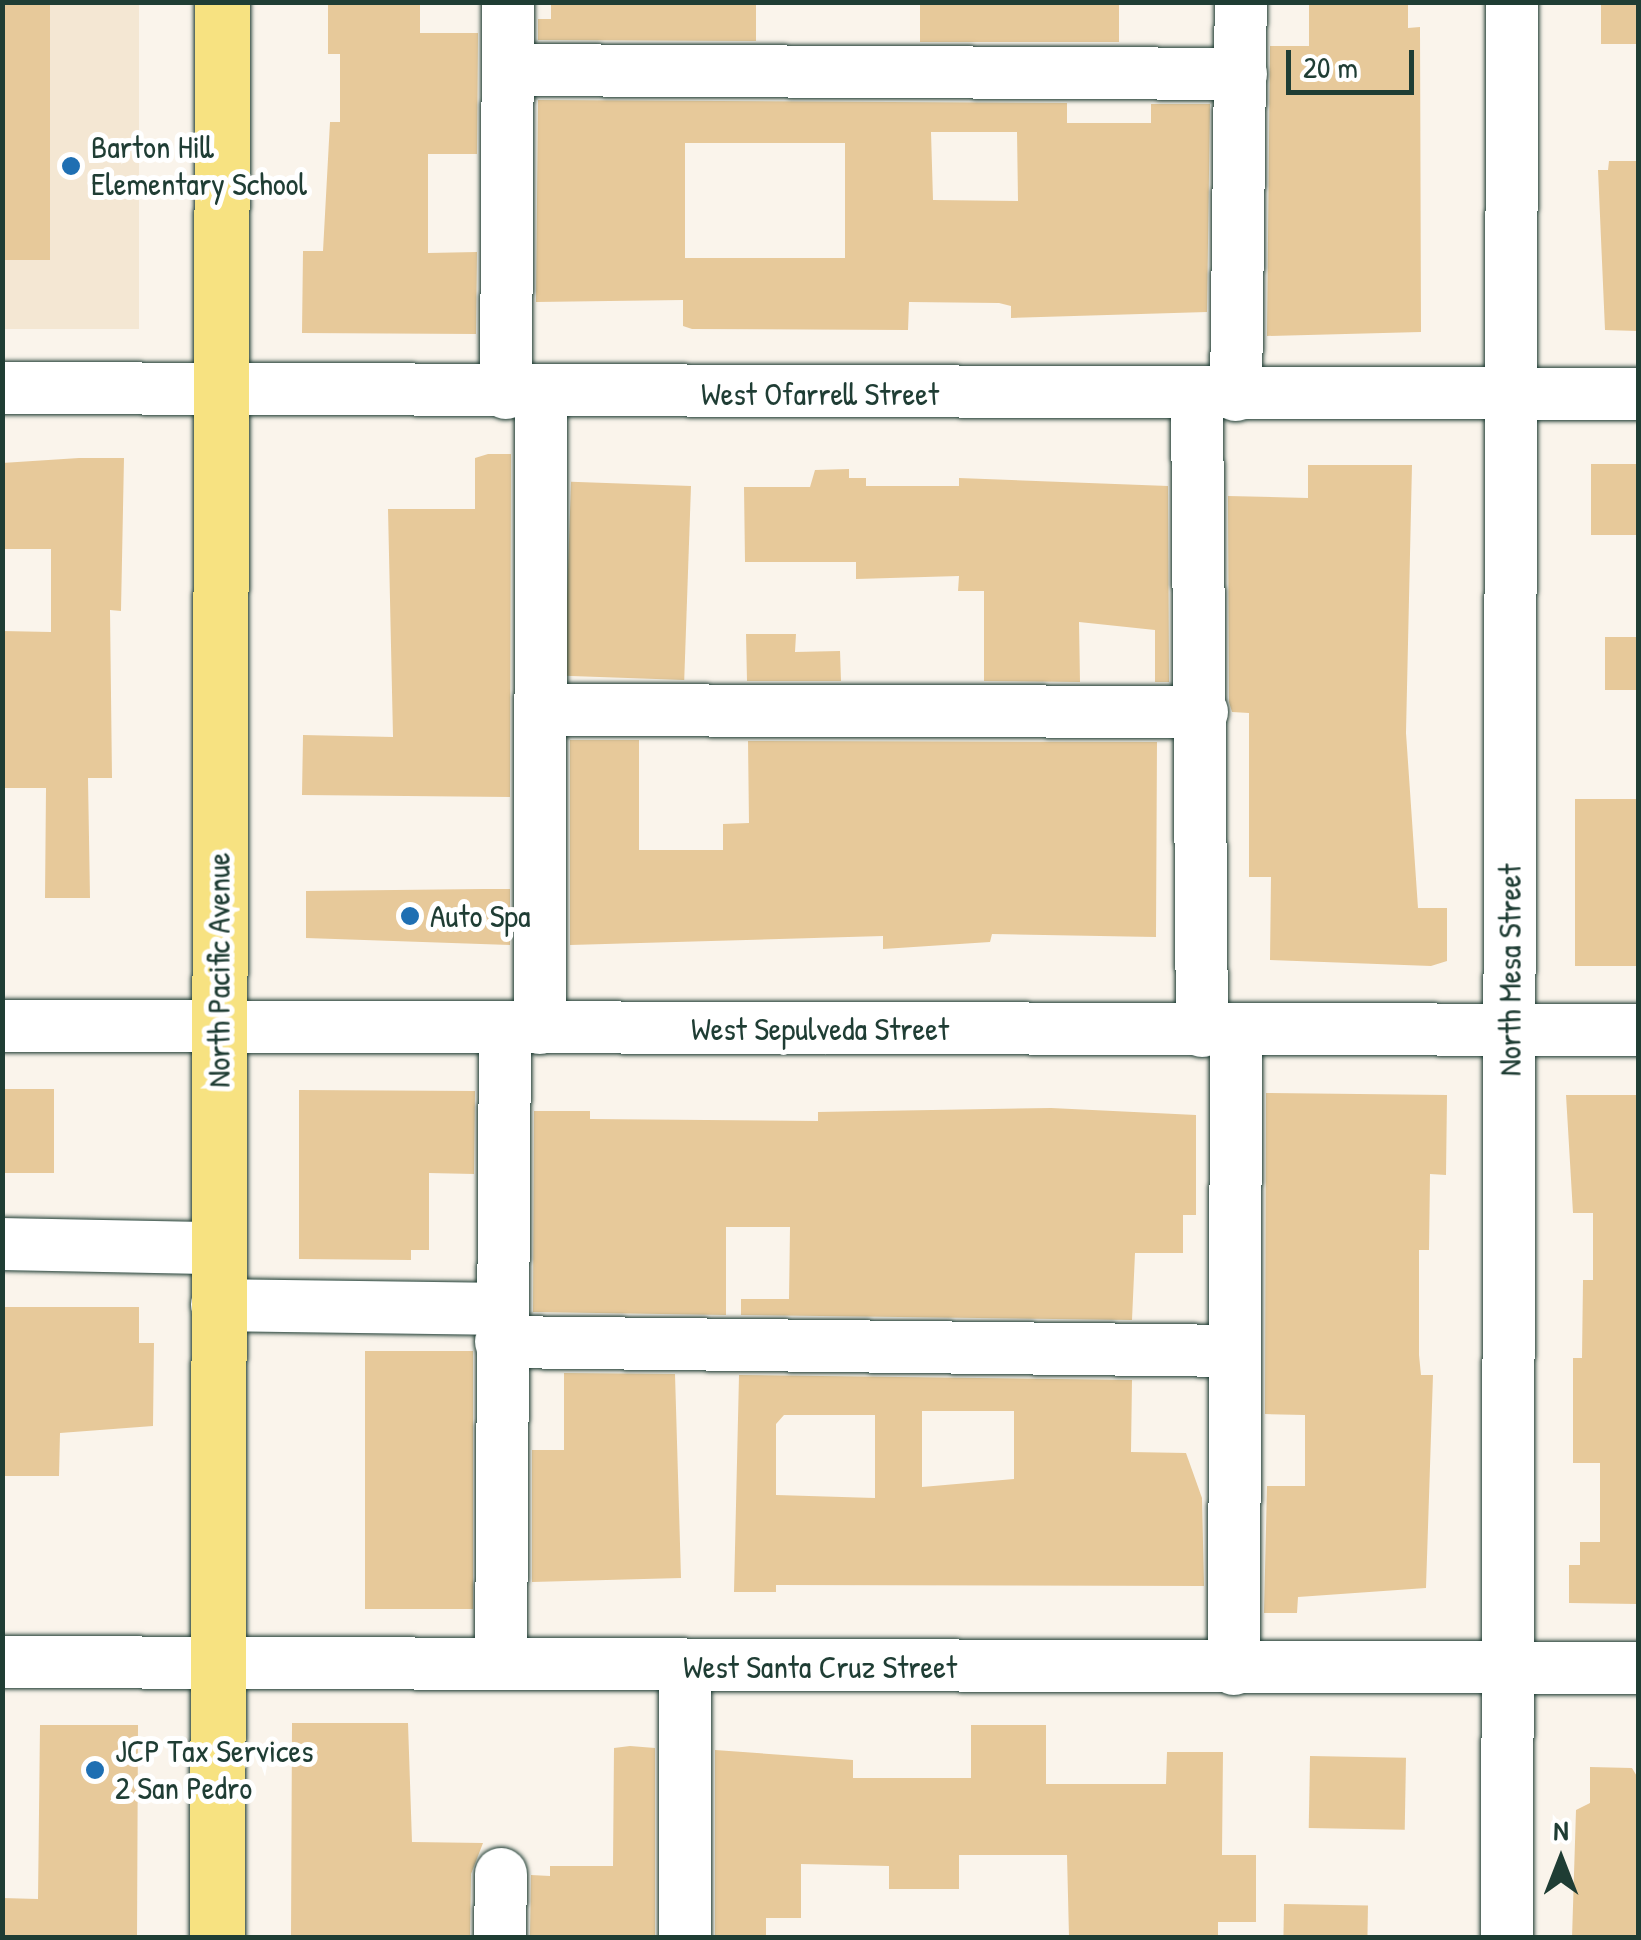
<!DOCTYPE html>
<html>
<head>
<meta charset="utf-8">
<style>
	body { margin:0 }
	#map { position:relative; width:1641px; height:1940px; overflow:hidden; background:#faf4eb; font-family:"Patrick Hand",sans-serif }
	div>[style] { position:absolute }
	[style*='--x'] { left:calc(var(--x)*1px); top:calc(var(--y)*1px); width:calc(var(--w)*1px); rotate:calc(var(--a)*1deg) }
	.built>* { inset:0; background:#f4e7d3; transform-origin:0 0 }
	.building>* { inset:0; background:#e7c99a; transform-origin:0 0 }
	.roads { filter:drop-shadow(0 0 2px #1f3d34) drop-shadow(0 0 2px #1f3d34) }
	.minor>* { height:52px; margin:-26px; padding:0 26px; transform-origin:26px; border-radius:26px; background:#fff }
	.major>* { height:55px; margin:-27.5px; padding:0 27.5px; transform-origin:27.5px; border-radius:27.5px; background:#f7e281 }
	.dots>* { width:28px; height:28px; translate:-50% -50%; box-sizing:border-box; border:5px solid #fff; border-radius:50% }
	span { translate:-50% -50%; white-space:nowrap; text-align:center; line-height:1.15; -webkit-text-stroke:10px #fff; paint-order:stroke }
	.poi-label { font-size:32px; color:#1f3d34 }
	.left { translate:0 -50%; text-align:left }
	.street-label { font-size:32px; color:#1f3d34 }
	.frame { position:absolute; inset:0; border:5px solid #1f3d34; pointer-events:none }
	.north { position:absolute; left:1511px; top:1810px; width:100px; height:100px; -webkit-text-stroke:8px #fff; paint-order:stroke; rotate:0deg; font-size:28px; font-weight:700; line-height:40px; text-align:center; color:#1f3d34 }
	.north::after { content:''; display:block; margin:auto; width:35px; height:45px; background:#1f3d34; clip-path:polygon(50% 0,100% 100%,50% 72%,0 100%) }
	.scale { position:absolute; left:1286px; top:50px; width:128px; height:45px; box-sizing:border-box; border:5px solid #1f3d34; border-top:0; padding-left:12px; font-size:30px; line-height:35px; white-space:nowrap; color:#1f3d34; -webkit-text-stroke:8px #fff; paint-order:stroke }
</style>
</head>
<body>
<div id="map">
	<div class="built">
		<i style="left:3px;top:3px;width:136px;height:326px"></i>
	</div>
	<div class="building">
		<i style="left:2px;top:2px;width:48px;height:258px"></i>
		<i style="clip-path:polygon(328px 2px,420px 2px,420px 33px,478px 33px,477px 154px,428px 154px,428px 253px,477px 252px,476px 334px,302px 333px,303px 251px,323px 251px,330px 122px,340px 122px,340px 54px,328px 54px)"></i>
		<i style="clip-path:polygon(551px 2px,756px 2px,756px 41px,538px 40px,538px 19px,551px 19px)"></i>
		<i style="left:920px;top:2px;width:199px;height:40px"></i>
		<i style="left:1601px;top:2px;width:37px;height:42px"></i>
		<i style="clip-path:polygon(1309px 4px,1408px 4px,1408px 28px,1420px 27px,1421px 332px,1267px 336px,1270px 46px,1309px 46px)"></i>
		<i style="clip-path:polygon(evenodd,538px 100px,1067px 103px,1067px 123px,1151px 123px,1151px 104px,1210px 104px,1207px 312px,1011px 318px,1011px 306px,999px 303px,909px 302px,908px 330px,692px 329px,683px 326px,683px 300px,536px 302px,538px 100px,931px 132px,1017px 132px,1018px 201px,933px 200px,931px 132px,538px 100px,685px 143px,845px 143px,845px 258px,685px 258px,685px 143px)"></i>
		<i style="clip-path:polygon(1609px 161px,1638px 161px,1638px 331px,1605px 330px,1598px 170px,1608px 170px)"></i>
		<i style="clip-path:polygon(488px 454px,511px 454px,510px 797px,302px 795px,303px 735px,393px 737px,388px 509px,475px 509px,475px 458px)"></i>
		<i style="clip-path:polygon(79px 458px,124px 458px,121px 611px,110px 610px,112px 778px,88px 778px,90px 898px,45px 898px,46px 788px,2px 788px,2px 631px,51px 632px,51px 549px,2px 549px,2px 463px)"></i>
		<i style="left:1591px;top:464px;width:47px;height:71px"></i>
		<i style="clip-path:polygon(1308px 465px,1412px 465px,1406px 733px,1418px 908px,1447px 908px,1447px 961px,1431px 966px,1270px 960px,1271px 877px,1249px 877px,1249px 713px,1232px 712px,1229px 702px,1228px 496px,1308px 498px)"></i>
		<i style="clip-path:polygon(849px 469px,849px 478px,866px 478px,866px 486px,959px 486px,959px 478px,1168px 486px,1169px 682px,1155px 682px,1155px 630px,1079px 622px,1080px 682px,984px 681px,984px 591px,958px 591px,959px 576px,856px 579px,856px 562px,745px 562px,744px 487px,810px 487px,815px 470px)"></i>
		<i style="left:691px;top:486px;width:194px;height:120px;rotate:92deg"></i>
		<i style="clip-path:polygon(746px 634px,796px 634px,795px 652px,840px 651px,841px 681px,747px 681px)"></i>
		<i style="left:1605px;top:637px;width:33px;height:53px"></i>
		<i style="clip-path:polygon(570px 740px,639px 740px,639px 850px,723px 850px,723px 824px,749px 823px,748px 741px,1157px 742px,1156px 937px,992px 934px,990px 942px,883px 949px,883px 936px,570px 945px)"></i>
		<i style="left:1575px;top:799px;width:63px;height:167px"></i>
		<i style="clip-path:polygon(484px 889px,510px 889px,510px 945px,306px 938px,306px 891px)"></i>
		<i style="left:2px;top:1089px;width:52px;height:84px"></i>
		<i style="clip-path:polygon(299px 1090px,475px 1091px,474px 1174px,429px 1173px,429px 1250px,411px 1250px,411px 1260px,299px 1259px)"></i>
		<i style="clip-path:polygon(1266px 1093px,1447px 1095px,1446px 1175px,1430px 1174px,1429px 1250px,1419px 1250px,1419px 1355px,1421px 1375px,1433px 1375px,1426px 1588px,1298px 1597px,1297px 1613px,1264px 1613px,1267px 1486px,1305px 1486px,1305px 1415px,1265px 1414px)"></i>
		<i style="clip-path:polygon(1566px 1095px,1638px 1095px,1638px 1604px,1569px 1603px,1569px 1565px,1580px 1565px,1580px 1542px,1600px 1542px,1600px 1463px,1573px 1463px,1573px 1358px,1582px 1358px,1583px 1280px,1593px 1280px,1593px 1213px,1573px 1213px)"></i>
		<i style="clip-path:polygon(1051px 1108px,1196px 1115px,1196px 1215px,1183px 1215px,1183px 1253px,1135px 1253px,1132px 1320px,741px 1315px,741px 1299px,789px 1299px,790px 1227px,726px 1227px,726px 1315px,533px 1312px,534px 1111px,590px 1111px,590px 1119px,818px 1121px,818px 1112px)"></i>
		<i style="clip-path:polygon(2px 1307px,139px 1307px,139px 1343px,154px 1343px,153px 1426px,60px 1433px,59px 1476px,2px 1476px)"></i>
		<i style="left:365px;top:1351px;width:108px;height:258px"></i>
		<i style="clip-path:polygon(564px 1373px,675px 1374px,681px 1578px,532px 1582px,532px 1450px,564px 1450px)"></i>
		<i style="clip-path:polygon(evenodd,739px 1375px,1132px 1380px,1131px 1452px,1186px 1453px,1202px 1498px,1204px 1586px,776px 1585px,776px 1592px,734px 1592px,739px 1375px,922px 1411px,1014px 1411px,1014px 1479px,922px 1487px,922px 1411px,739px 1375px,784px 1415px,875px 1415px,875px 1498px,776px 1495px,776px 1424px,784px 1415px)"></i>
		<i style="clip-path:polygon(292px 1723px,408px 1723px,412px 1842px,483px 1843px,471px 1874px,470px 1938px,291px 1938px)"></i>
		<i style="clip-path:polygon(40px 1725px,138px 1725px,137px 1938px,2px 1938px,2px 1898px,38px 1899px)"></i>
		<i style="clip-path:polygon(971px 1725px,1046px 1725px,1046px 1784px,1166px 1784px,1167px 1752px,1223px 1752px,1222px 1855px,1256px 1855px,1256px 1922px,1218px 1922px,1218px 1938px,1069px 1937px,1067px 1855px,959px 1855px,959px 1889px,889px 1889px,889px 1866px,801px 1864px,801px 1918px,766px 1918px,766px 1938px,715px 1938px,715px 1750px,853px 1760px,853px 1778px,971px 1778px)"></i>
		<i style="clip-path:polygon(630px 1746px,655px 1748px,655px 1938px,530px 1938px,531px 1875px,550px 1876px,550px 1866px,613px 1866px,614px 1748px)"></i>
		<i style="left:1310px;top:1756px;width:96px;height:72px;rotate:1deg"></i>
		<i style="clip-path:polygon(1590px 1767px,1632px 1768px,1638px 1778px,1638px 1938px,1572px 1938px,1576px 1810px,1590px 1803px)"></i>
		<i style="left:1284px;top:1904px;width:84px;height:34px;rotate:1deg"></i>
	</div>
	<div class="roads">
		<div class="minor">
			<i style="--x:508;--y:70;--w:733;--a:0.31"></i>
			<i style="--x:2;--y:388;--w:1636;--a:0.21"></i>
			<i style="--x:506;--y:393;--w:391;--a:-89.7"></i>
			<i style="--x:1197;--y:395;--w:636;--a:89.55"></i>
			<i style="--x:1236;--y:395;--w:393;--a:-89.3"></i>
			<i style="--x:540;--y:710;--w:662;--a:0.17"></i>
			<i style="--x:2;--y:1026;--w:1636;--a:0.14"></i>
			<i style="--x:540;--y:1028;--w:634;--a:-89.91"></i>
			<i style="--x:2;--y:1244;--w:216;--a:1.1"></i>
			<i style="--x:217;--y:1305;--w:284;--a:0.8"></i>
			<i style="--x:501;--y:1342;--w:734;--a:0.7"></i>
			<i style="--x:2;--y:1662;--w:1636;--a:0.21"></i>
			<i style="--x:501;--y:1664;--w:635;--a:-89.64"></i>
			<i style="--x:685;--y:1666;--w:272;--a:90"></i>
			<i style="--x:1234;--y:1669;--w:638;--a:-89.82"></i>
			<i style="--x:500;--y:1938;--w:64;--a:-89.1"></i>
			<i style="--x:1507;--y:1938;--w:1936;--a:-89.85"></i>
		</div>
		<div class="major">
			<i style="--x:217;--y:1938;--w:1936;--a:-89.85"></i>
		</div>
	</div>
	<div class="dots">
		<i style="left:71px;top:166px;background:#1f6fb2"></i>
		<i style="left:410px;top:916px;background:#1f6fb2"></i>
		<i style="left:95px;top:1770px;background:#1f6fb2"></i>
	</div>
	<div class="poi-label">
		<span class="left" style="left:91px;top:166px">Barton Hill<br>Elementary School</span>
		<span class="left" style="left:430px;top:916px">Auto Spa</span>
		<span class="left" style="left:115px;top:1770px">JCP Tax Services<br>2 San Pedro</span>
	</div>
	<div class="street-label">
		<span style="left:820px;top:394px">West Ofarrell Street</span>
		<span style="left:219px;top:970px;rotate:-90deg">North Pacific Avenue</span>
		<span style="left:1510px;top:970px;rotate:-90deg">North Mesa Street</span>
		<span style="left:820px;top:1029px">West Sepulveda Street</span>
		<span style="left:820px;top:1667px">West Santa Cruz Street</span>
	</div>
	<div class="frame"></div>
	<div class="north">N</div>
	<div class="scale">20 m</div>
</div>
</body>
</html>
